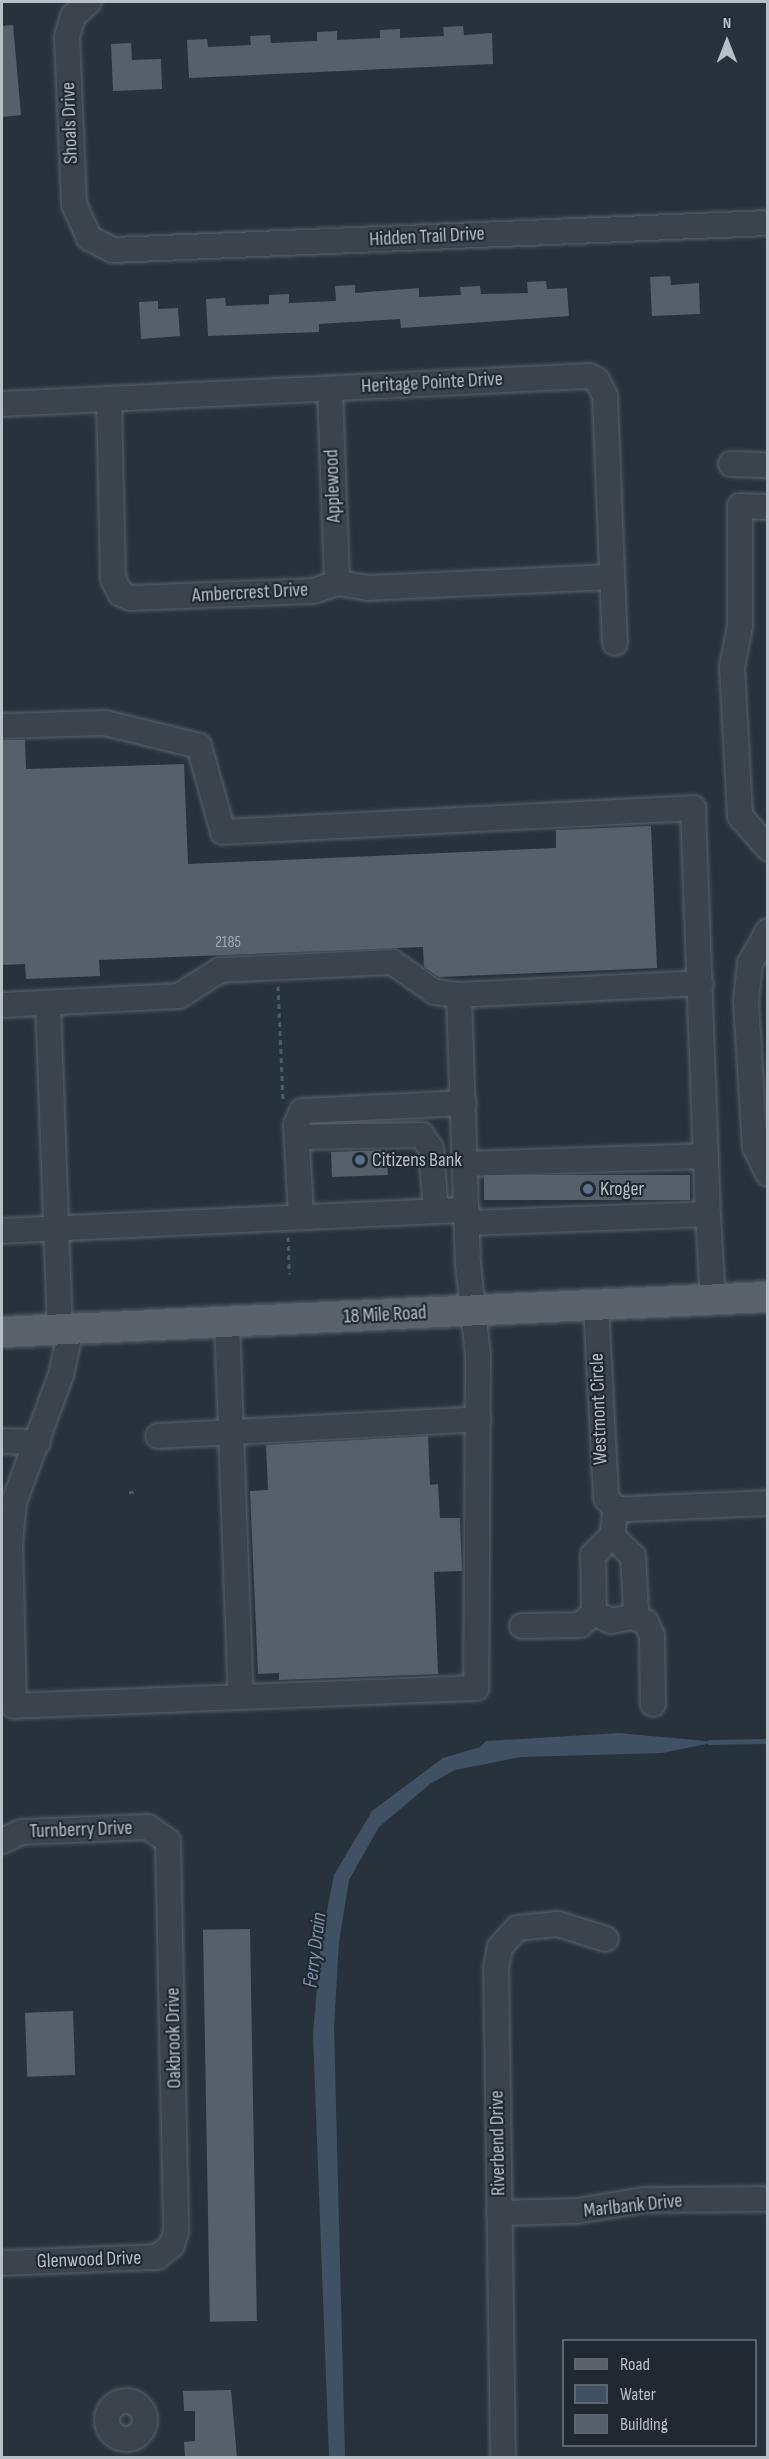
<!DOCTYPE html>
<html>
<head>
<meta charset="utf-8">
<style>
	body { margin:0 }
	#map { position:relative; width:769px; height:2459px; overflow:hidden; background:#28323c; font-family:"Sofia Sans Condensed",sans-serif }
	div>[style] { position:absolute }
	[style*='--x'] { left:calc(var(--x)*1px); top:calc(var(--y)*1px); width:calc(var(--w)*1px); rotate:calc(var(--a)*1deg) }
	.water>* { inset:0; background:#405163 }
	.stream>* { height:5px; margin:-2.5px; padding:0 2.5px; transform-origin:2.5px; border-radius:2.5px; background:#405163 }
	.building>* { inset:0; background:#55606b; transform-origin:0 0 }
	.path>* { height:3px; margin-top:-1.5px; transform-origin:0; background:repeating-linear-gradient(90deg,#4c5d5e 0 4.5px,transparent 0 9px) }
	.roads { filter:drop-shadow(0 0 2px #59626a) drop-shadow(0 0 2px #59626a) }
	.minor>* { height:24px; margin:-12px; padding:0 12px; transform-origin:12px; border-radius:12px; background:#3b444c }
	.minor>.ring { margin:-12px; padding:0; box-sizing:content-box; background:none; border:24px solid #3b444c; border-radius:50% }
	.major>* { height:30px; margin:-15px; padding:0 15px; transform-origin:15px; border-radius:15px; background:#5a636c }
	.dots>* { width:16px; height:16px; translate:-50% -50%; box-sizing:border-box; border:3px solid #202931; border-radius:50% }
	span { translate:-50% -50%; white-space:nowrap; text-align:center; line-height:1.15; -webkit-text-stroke:4.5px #202931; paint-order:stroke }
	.number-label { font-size:16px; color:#9ea7b0 }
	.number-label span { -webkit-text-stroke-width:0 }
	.street-label { font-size:20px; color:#b7bfc7 }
	.poi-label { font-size:20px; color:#b7bfc7 }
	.left { translate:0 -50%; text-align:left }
	.water-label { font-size:21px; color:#7c91a7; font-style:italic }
	.frame { position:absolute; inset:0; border:3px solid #b7bfc7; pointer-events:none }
	.legend { position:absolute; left:562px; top:2339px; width:195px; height:108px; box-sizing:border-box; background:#202931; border:2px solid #5c656d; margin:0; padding:8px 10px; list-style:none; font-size:18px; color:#b7bfc7 }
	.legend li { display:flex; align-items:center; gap:12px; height:30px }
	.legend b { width:30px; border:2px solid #5c656d }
	.north { position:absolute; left:697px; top:12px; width:60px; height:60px; -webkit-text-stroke:4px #202931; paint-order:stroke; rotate:0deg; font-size:16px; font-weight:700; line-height:24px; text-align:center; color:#b7bfc7 }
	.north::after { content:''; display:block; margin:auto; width:21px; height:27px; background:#b7bfc7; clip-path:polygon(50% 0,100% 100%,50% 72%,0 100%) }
</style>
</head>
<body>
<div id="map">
	<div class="water">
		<i style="clip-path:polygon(619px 1733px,716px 1742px,662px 1753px,521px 1757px,455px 1770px,430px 1784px,379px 1827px,349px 1880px,339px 1942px,334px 2027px,345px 2457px,329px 2457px,313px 2034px,321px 1941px,334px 1875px,372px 1811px,443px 1758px,480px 1747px,486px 1741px)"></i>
	</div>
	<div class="stream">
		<i style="--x:709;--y:1742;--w:59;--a:-1"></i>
	</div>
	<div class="building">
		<i style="clip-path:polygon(13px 25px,21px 115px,2px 117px,2px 26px)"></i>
		<i style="clip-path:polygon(463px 26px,464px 35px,492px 33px,493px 64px,189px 78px,187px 40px,207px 39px,208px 47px,251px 45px,250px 36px,270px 35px,271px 43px,317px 41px,317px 32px,337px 31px,337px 40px,380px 38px,380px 30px,400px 29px,400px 38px,444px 36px,443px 27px)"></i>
		<i style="clip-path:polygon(131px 43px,132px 60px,161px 59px,162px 89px,113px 91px,111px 44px)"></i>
		<i style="clip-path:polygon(670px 276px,671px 285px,699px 283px,700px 314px,652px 316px,650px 277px)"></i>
		<i style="clip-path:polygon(546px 281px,547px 289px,567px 288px,569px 316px,401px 328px,400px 319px,319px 324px,319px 332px,208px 336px,206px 299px,225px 298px,226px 306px,269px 304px,269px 295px,289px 294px,289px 303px,336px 301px,335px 286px,355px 285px,355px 293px,419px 288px,419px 297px,461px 295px,460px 287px,480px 286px,481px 294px,528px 293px,527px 282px)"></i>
		<i style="clip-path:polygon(158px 301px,158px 309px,178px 308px,180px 336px,141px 339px,139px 302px)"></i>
		<i style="clip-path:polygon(2px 740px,25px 740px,26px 769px,184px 764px,188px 864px,556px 848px,556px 830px,651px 826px,657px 968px,439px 977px,424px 967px,423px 947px,99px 960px,100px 976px,26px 979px,25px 964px,2px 965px)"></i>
		<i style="left:387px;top:1150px;width:25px;height:56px;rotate:88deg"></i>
		<i style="left:690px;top:1175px;width:25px;height:206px;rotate:90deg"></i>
		<i style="clip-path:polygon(428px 1436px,430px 1485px,438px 1484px,440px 1518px,460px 1518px,462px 1571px,434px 1572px,438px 1674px,279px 1680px,279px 1673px,258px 1674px,250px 1491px,268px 1490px,266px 1445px)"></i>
		<i style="left:250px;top:1929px;width:392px;height:47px;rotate:89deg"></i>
		<i style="left:73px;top:2011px;width:64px;height:48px;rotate:88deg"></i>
		<i style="clip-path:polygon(231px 2390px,237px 2457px,185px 2457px,184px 2442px,195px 2441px,195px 2411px,184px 2411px,183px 2391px)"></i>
	</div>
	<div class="path">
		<i style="--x:278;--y:986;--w:116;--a:87.5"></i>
		<i style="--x:288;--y:1237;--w:37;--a:88"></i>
		<i style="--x:129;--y:1492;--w:9;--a:-6"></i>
	</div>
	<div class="roads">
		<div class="minor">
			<i style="--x:89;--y:2;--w:21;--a:139"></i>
			<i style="--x:73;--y:16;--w:22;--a:106"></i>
			<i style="--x:67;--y:37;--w:167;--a:87.6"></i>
			<i style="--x:74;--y:204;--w:37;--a:66"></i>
			<i style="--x:89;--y:238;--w:27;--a:27"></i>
			<i style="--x:113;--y:250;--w:656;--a:-2.36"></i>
			<i style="--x:330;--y:389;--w:194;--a:87.9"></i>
			<i style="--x:109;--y:399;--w:180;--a:88.7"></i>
			<i style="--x:113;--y:579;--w:17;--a:62"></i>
			<i style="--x:121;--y:594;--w:11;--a:22"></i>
			<i style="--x:131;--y:598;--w:182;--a:-2.2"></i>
			<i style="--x:313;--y:591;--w:25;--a:-18"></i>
			<i style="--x:337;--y:583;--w:30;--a:9"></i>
			<i style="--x:367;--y:588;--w:244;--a:-2.6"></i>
			<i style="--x:2;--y:404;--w:588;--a:-2.73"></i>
			<i style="--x:589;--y:376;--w:9;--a:27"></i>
			<i style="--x:597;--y:380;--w:18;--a:63"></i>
			<i style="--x:605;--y:396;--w:247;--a:87.7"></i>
			<i style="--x:731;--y:464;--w:37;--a:2"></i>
			<i style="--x:768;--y:507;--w:28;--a:-178"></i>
			<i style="--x:740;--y:506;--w:120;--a:90"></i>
			<i style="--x:740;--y:626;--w:42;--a:101"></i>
			<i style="--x:732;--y:667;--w:149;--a:86.9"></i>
			<i style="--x:740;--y:816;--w:43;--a:48.8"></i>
			<i style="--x:2;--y:726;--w:103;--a:-1.7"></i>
			<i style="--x:105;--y:723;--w:97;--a:13.7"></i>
			<i style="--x:199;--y:746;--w:89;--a:74.4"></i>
			<i style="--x:223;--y:832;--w:471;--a:-2.9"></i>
			<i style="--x:693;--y:808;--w:406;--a:87.9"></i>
			<i style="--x:768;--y:931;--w:37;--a:119"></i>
			<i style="--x:750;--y:963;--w:38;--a:96"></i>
			<i style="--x:746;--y:1001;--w:146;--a:86.5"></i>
			<i style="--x:755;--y:1147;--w:30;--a:64"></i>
			<i style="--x:459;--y:995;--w:242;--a:-2.8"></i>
			<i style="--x:48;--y:1003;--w:327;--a:87.9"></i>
			<i style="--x:2;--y:1005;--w:177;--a:-2.9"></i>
			<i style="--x:179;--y:996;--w:49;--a:-32.4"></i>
			<i style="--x:220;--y:970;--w:172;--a:-2.7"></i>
			<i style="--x:392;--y:962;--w:52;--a:34.9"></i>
			<i style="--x:435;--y:992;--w:24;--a:7"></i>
			<i style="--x:459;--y:995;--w:270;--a:88.1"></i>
			<i style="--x:468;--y:1265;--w:92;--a:83.7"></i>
			<i style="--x:478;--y:1356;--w:332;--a:90.3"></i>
			<i style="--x:476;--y:1688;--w:462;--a:177.8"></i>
			<i style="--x:14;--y:1706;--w:163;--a:-91.4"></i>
			<i style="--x:10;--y:1543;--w:8;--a:173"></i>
			<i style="--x:297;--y:1137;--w:125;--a:-0.9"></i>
			<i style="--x:422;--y:1135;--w:17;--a:57"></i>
			<i style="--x:431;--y:1149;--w:62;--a:85.4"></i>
			<i style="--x:466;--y:1164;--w:240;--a:-1.9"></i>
			<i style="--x:301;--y:1215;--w:90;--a:-93.2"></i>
			<i style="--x:296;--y:1125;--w:15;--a:-67"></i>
			<i style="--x:302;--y:1111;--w:162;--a:-2.8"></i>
			<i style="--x:467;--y:1223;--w:241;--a:-2.1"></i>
			<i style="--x:708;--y:1214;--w:86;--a:86.7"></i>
			<i style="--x:2;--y:1231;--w:465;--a:-2.6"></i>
			<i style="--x:596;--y:1305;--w:193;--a:87"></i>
			<i style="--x:606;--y:1498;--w:15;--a:48"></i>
			<i style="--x:616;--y:1509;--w:12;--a:0"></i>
			<i style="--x:628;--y:1509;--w:140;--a:-2.5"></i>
			<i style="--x:227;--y:1322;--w:375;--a:87.9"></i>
			<i style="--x:158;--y:1436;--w:321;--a:-3"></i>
			<i style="--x:2;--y:1441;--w:36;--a:2"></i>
			<i style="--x:612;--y:1536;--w:29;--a:44"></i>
			<i style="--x:633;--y:1556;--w:53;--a:86.8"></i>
			<i style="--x:636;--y:1609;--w:9;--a:117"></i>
			<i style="--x:632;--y:1617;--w:21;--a:169"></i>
			<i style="--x:611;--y:1621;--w:19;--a:-155"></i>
			<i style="--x:594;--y:1613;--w:58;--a:-91"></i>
			<i style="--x:593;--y:1555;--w:27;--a:-45"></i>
			<i style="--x:612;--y:1536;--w:27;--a:-82"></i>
			<i style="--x:10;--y:1543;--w:41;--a:-84.4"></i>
			<i style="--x:14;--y:1502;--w:135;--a:-69.7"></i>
			<i style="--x:61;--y:1375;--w:47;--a:-77.7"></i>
			<i style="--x:632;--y:1617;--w:15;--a:20"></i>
			<i style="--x:646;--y:1622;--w:15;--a:67"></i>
			<i style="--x:652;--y:1636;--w:68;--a:89.2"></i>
			<i style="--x:522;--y:1626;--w:58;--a:-1"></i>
			<i style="--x:580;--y:1625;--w:18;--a:-41"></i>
			<i style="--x:2;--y:1841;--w:21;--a:-25"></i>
			<i style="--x:21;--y:1832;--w:127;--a:-2.3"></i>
			<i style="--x:148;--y:1827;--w:24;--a:35"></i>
			<i style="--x:168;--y:1841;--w:390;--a:88.8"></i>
			<i style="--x:176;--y:2231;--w:15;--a:106"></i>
			<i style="--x:172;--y:2245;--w:19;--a:141"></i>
			<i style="--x:157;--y:2257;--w:155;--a:177.8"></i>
			<i style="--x:499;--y:2213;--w:78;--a:-1.5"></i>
			<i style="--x:577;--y:2211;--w:69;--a:-9.2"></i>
			<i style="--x:645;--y:2200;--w:123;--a:-0.5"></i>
			<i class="ring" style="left:107px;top:2401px;width:14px;height:14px"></i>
			<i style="--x:503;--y:2458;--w:490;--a:-90.8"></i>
			<i style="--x:496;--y:1968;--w:21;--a:-79"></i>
			<i style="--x:500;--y:1947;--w:25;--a:-48"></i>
			<i style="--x:517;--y:1928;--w:41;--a:-5.6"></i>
			<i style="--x:558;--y:1924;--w:50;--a:17.4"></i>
		</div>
		<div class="major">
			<i style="--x:2;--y:1332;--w:767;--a:-2.62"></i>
		</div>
	</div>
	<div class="dots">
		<i style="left:360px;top:1160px;background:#5c6f8a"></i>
		<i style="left:588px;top:1189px;background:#5c6f8a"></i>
	</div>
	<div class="number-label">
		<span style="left:228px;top:943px">2185</span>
	</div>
	<div class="street-label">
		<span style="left:70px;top:123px;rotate:-92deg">Shoals Drive</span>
		<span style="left:427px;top:237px;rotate:-3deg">Hidden Trail Drive</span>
		<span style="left:432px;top:383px;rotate:-3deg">Heritage Pointe Drive</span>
		<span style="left:333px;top:486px;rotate:-92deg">Applewood</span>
		<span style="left:250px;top:593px;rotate:-3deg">Ambercrest Drive</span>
		<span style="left:385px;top:1315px;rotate:-3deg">18 Mile Road</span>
		<span style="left:599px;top:1409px;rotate:-92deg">Westmont Circle</span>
		<span style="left:81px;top:1830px;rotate:-2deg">Turnberry Drive</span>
		<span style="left:174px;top:2038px;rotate:-91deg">Oakbrook Drive</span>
		<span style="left:498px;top:2143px;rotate:-91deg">Riverbend Drive</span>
		<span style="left:633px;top:2206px;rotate:-6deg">Marlbank Drive</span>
		<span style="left:89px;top:2260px;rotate:-2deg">Glenwood Drive</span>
	</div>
	<div class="poi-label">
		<span class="left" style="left:372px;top:1160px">Citizens Bank</span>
		<span class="left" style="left:600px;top:1189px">Kroger</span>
	</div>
	<div class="water-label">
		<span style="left:315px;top:1950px;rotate:-83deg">Ferry Drain</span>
	</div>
	<div class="frame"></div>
	<ul class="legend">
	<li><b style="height:8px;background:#5a636c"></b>Road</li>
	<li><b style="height:16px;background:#405163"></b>Water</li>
	<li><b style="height:16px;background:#55606b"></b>Building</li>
	</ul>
	<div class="north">N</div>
</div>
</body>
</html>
